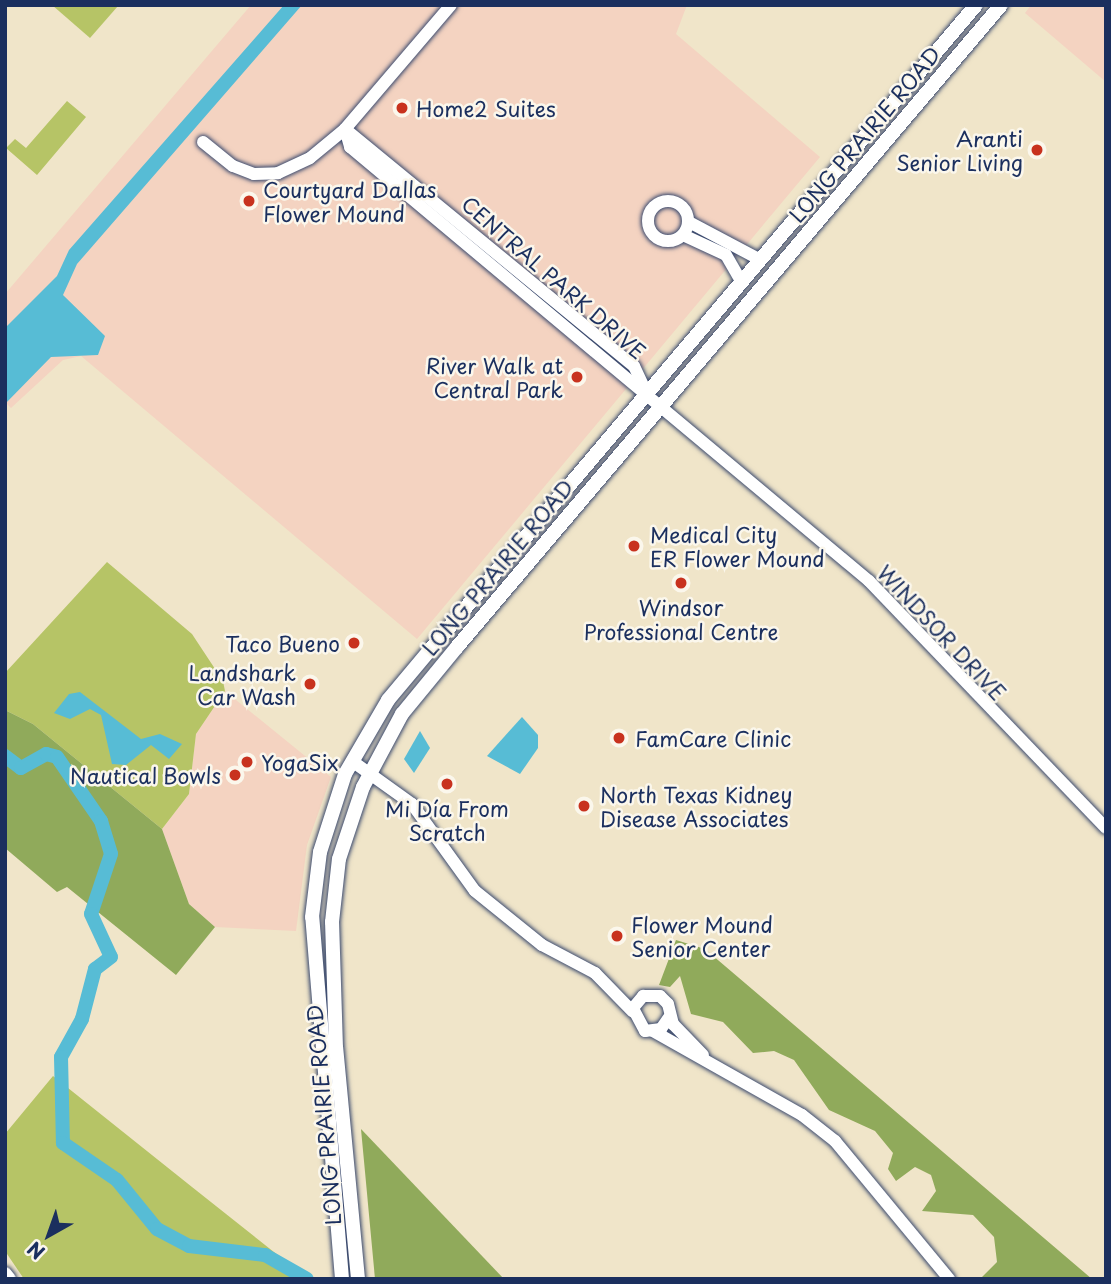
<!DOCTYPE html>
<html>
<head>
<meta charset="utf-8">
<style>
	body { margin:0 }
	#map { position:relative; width:1111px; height:1284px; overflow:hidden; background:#f0e5c9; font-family:"Playpen Sans",sans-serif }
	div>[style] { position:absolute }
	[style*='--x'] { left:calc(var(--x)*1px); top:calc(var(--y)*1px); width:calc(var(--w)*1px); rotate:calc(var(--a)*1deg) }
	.built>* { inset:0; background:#f4d3c1 }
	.green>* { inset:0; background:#b6c466 }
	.forest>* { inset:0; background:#90aa5b }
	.water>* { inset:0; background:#57bcd5 }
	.river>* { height:14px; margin:-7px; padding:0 7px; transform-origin:7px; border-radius:7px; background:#57bcd5 }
	.roads { filter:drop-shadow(0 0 2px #3b4a6e) drop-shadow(0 0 2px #3b4a6e) }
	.tertiary>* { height:12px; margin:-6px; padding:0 6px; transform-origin:6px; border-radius:6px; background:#fff }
	.tertiary>.ring { margin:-6px; padding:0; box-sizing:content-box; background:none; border:12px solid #fff; border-radius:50% }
	.secondary>* { height:14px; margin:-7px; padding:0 7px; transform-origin:7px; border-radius:7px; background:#fff }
	.primary>* { height:14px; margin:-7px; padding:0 7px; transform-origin:7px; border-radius:7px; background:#fff }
	.dots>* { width:19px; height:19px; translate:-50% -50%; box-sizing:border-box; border:4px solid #fbf7ec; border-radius:50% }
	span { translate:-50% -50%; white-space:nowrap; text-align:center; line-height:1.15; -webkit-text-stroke:5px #fbf7ec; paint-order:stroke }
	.poi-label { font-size:21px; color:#1b2f5e }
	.left { translate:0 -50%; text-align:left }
	.right { translate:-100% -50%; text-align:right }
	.street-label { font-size:21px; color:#1b2f5e }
	.frame { position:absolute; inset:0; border:7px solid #1b2f5e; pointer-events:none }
	.north { position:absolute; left:14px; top:1200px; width:70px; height:70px; -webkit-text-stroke:5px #fbf7ec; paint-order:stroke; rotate:220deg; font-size:19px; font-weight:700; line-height:28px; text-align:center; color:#1b2f5e }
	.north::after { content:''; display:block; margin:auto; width:24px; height:32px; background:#1b2f5e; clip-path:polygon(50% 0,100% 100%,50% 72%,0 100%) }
</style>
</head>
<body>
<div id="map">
	<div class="built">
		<i style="clip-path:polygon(251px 5px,687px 5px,676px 34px,820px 157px,417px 639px,81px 356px,63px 360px,11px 408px,5px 402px,5px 294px)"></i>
		<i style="clip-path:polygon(1031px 5px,1106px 5px,1106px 82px,1025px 13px)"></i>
		<i style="clip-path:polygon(225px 691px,331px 777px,307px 845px,296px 931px,215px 927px,189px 904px,162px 829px,189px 794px,196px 734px)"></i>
	</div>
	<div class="green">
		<i style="clip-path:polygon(52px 5px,117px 5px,118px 6px,90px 38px)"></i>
		<i style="clip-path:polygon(67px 101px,86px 117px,37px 175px,6px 148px,15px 139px,26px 148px)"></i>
		<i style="clip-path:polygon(107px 562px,192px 634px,223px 681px,225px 691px,196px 734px,189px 794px,162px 829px,33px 724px,5px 710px,5px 673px)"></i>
		<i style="clip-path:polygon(53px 1076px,192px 1187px,308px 1279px,24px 1279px,5px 1251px,5px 1134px)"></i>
	</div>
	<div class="forest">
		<i style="clip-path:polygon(5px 710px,33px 724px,162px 829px,189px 904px,215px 927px,176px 975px,67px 887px,57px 892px,5px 848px)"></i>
		<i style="clip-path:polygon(676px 940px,705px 949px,1092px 1279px,980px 1279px,997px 1262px,994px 1237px,973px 1215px,922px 1211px,936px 1191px,931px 1175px,915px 1167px,896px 1181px,888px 1169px,893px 1153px,875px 1131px,829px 1110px,794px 1060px,774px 1051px,753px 1053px,723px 1022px,691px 1014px,680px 976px,670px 987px,659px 985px)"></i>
		<i style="clip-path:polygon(361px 1129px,504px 1279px,375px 1279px)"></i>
	</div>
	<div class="water">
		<i style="clip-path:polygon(284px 5px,302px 5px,77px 264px,63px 295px,105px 336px,98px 355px,51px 357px,5px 404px,5px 328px,57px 276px,69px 250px)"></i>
		<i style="clip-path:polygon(80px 692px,141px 739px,160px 734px,182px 744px,169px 759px,151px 745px,126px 765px,112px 764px,101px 715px,90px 709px,70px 719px,54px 713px,69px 694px)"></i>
		<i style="clip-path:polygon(522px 717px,538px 735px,538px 748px,520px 774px,487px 756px)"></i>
		<i style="clip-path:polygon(420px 731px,430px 748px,414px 773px,404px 759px)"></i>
	</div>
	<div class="river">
		<i style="--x:5;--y:756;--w:20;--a:37"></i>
		<i style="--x:21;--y:768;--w:29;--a:-29"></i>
		<i style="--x:46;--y:754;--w:11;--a:15"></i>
		<i style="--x:57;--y:757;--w:78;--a:55.5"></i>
		<i style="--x:101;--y:821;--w:34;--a:73"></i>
		<i style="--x:111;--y:854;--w:63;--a:108.4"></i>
		<i style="--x:91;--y:914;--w:47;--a:65.1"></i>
		<i style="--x:111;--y:957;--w:20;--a:143"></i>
		<i style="--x:95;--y:969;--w:52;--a:104.6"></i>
		<i style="--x:82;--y:1019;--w:43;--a:118.9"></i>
		<i style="--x:61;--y:1057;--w:86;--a:88.7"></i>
		<i style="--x:63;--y:1143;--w:65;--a:34.4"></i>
		<i style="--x:117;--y:1180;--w:63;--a:50.8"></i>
		<i style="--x:157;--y:1229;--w:36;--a:28"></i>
		<i style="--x:189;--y:1246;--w:77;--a:6.8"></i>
		<i style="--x:265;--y:1255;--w:48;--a:29.7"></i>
	</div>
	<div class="roads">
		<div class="tertiary">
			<i style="--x:345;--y:129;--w:19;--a:74"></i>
			<i style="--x:350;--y:147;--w:677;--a:39.9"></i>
			<i style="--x:869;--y:581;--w:342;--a:46.2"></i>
			<i style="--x:345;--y:129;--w:374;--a:39.4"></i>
			<i style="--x:634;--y:366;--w:29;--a:65"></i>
			<i style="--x:203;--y:142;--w:38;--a:39"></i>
			<i style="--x:233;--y:166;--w:22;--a:21"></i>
			<i style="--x:254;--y:174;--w:24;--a:-2"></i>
			<i style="--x:278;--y:173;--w:35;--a:-25"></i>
			<i style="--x:310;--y:158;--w:45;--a:-39.6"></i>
			<i style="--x:345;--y:129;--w:163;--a:-49.5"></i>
			<i class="ring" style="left:648px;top:201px;width:28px;height:28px"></i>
			<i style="--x:689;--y:222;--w:79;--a:27.9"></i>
			<i style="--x:683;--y:235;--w:47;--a:24.9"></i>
			<i style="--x:726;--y:255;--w:30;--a:60"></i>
			<i style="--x:352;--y:761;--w:74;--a:35.6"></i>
			<i style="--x:412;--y:804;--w:107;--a:54.1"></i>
			<i style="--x:475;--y:891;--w:86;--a:38.9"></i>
			<i style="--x:542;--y:945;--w:60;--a:27.8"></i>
			<i style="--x:595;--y:973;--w:54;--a:45.7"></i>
			<i style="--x:670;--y:1016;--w:16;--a:125"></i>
			<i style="--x:661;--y:1029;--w:16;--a:173"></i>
			<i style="--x:645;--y:1031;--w:26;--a:-118"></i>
			<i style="--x:633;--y:1008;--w:16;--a:-50"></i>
			<i style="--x:643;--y:996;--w:17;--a:0"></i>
			<i style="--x:660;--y:996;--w:11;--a:45"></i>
			<i style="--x:668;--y:1004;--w:21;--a:76"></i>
			<i style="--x:673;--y:1024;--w:43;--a:45.9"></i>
			<i style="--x:653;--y:1031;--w:171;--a:29.4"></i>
			<i style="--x:802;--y:1115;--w:42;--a:38.2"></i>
			<i style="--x:835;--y:1141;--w:179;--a:50.4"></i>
		</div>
		<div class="secondary">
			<i style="--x:5;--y:1274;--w:6;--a:51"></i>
		</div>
		<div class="primary">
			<i style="--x:342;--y:1279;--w:363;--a:-94.7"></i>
			<i style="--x:312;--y:917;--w:65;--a:-83"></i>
			<i style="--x:320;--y:852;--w:82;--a:-72.2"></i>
			<i style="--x:345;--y:774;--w:86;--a:-59.8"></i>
			<i style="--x:388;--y:700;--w:64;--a:-50.1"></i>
			<i style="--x:429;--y:651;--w:846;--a:-49.74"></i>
			<i style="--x:358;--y:1279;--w:232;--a:-95.4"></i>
			<i style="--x:336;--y:1048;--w:126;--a:-91.8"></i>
			<i style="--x:332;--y:922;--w:63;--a:-83.7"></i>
			<i style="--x:339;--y:859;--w:76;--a:-71.6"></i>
			<i style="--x:363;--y:787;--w:83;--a:-61.9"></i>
			<i style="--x:402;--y:714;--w:87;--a:-50.6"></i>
			<i style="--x:457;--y:647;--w:841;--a:-49.72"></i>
		</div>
	</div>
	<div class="dots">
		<i style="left:402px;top:108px;background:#c8321e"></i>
		<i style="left:1037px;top:150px;background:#c8321e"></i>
		<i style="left:249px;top:201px;background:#c8321e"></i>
		<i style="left:577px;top:377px;background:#c8321e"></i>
		<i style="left:634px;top:546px;background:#c8321e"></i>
		<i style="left:681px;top:583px;background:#c8321e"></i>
		<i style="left:354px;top:643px;background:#c8321e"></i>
		<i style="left:310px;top:684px;background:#c8321e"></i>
		<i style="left:619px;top:738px;background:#c8321e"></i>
		<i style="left:247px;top:762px;background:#c8321e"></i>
		<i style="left:235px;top:775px;background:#c8321e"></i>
		<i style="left:447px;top:784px;background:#c8321e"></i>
		<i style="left:584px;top:806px;background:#c8321e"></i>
		<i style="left:617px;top:936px;background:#c8321e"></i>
	</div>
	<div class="poi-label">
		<span class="left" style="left:416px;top:108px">Home2 Suites</span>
		<span class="right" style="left:1023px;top:150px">Aranti<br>Senior Living</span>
		<span class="left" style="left:263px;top:201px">Courtyard Dallas<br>Flower Mound</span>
		<span class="right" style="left:563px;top:377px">River Walk at<br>Central Park</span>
		<span class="left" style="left:650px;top:546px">Medical City<br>ER Flower Mound</span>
		<span style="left:681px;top:619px">Windsor<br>Professional Centre</span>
		<span class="right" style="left:340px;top:643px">Taco Bueno</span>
		<span class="right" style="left:296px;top:684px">Landshark<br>Car Wash</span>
		<span class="left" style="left:635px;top:738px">FamCare Clinic</span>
		<span class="left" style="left:261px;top:762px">YogaSix</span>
		<span class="right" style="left:221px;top:775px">Nautical Bowls</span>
		<span class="left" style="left:600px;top:806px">North Texas Kidney<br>Disease Associates</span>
		<span style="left:447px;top:820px">Mi Día From<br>Scratch</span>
		<span class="left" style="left:631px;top:936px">Flower Mound<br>Senior Center</span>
	</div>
	<div class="street-label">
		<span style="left:864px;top:134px;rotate:-50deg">LONG PRAIRIE ROAD</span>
		<span style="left:554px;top:277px;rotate:41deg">CENTRAL PARK DRIVE</span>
		<span style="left:497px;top:567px;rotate:-50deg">LONG PRAIRIE ROAD</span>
		<span style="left:942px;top:632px;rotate:47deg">WINDSOR DRIVE</span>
		<span style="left:323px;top:1115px;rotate:-95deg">LONG PRAIRIE ROAD</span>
	</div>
	<div class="frame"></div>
	<div class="north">N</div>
</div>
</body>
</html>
